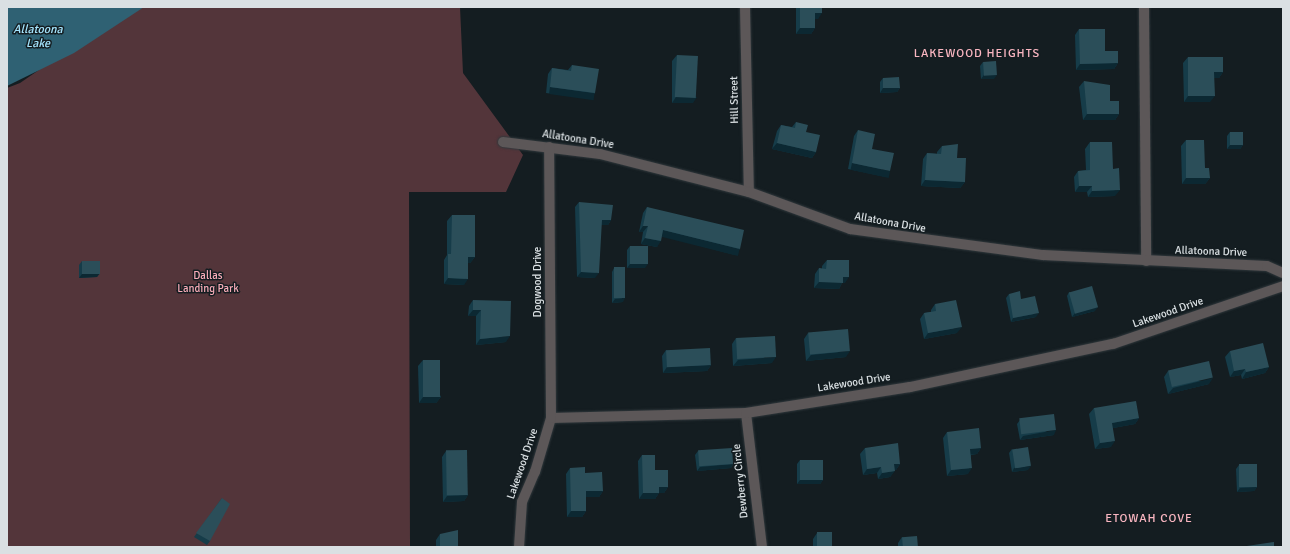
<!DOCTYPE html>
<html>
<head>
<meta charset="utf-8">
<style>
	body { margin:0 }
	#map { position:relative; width:1290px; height:554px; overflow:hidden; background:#141d21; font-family:Signika,sans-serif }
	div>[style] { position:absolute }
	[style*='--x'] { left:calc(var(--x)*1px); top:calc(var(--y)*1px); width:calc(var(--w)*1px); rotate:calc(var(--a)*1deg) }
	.green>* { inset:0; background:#53353a }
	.water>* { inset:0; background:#2f6173 }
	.roads { filter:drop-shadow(0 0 1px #30383c) drop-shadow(0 0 1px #30383c) }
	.minor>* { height:10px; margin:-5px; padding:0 5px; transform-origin:5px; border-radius:5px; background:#5c5758 }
	.wall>* { inset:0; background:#163c49 }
	.shaded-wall>* { inset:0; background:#0c2832; transform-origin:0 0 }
	.building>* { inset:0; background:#2b4e59; transform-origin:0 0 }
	span { translate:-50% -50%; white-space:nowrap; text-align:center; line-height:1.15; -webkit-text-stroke:3px #141d21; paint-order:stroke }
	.street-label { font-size:11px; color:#dae0e3 }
	.park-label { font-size:11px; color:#f8acb8 }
	.water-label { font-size:12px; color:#a5e5fe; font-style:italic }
	.neighbourhood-label { font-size:12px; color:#fab6c1; letter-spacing:1px }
	.frame { position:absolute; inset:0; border:8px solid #dae0e3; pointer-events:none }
</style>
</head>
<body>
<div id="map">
	<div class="green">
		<i style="clip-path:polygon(115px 7px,460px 7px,463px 73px,523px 155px,506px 192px,409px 192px,410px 547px,7px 547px,7px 88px,20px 83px,100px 28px)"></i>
	</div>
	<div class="water">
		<i style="clip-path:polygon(7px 7px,144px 7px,74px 53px,7px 86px)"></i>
	</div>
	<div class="roads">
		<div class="minor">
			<i style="--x:745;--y:7;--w:185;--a:88.8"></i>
			<i style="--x:1144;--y:7;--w:254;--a:89.5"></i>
			<i style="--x:503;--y:142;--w:98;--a:7.1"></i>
			<i style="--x:600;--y:154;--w:154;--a:14.3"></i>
			<i style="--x:749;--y:192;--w:108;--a:20.1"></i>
			<i style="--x:850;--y:229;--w:195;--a:7.7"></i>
			<i style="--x:1043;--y:255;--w:224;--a:2.8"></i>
			<i style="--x:1267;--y:266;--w:17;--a:24"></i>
			<i style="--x:746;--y:413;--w:135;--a:83.2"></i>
			<i style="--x:551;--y:418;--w:195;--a:-1.5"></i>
			<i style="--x:746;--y:413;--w:166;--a:-9"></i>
			<i style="--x:910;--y:387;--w:208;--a:-12"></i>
			<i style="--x:1113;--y:344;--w:180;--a:-18.8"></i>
			<i style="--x:519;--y:547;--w:45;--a:-86.2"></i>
			<i style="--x:522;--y:502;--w:33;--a:-67"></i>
			<i style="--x:535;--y:472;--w:56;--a:-73.5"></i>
			<i style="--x:551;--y:418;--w:271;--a:-90.4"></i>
		</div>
	</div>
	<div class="wall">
		<i style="clip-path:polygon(796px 7px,822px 7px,818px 19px,815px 19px,815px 28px,811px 34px,796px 34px)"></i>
		<i style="clip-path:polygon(1079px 29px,1105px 51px,1118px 63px,1114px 69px,1076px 70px,1075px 35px)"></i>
		<i style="clip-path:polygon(677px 55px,693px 103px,672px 103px,672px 61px)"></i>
		<i style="clip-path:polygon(1188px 57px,1223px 72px,1219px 78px,1214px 78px,1210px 102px,1184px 102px,1183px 63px)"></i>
		<i style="clip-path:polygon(983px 62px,994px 79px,981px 79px,980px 66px)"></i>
		<i style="clip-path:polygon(572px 65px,595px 93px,591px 99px,546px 93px,548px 74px,552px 68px,568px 70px)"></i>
		<i style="clip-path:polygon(883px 78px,900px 88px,897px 92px,880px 93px,880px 82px)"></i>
		<i style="clip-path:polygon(1084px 81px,1110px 101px,1119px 114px,1115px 120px,1083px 120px,1079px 87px)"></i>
		<i style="clip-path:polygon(796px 122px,806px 132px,816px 152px,812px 158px,772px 149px,777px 131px,781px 125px,792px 127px)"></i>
		<i style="clip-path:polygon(858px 130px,872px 149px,886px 177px,848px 169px,854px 136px)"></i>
		<i style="clip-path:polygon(1230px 132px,1243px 145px,1240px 149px,1227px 149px,1227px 136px)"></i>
		<i style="clip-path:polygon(1186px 140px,1205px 168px,1210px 178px,1205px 184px,1182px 184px,1181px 146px)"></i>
		<i style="clip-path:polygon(1090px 142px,1113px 169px,1115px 196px,1088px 197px,1087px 192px,1075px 192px,1074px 177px,1078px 171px,1086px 170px,1085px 149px)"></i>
		<i style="clip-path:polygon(942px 146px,957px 158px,965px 182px,960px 188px,921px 186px,923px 159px,927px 153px,937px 154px,937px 152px)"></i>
		<i style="clip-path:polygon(579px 202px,611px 220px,608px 225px,601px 225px,595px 278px,577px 277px,575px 207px)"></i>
		<i style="clip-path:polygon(647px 207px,740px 249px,735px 255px,662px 236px,657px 247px,641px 244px,643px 232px,639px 232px,643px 213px)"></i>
		<i style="clip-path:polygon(452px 215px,475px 257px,470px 263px,468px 263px,464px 285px,444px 284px,444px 260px,447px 255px,447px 221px)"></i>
		<i style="clip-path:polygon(630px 246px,645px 268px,627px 268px,627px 250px)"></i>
		<i style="clip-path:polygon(827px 260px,845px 283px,842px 283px,839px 289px,814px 288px,815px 274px,819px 268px,822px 269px,822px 266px)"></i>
		<i style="clip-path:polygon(82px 261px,100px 273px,97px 277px,79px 278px,79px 265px)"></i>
		<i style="clip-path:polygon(614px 268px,623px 302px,612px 303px,612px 272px)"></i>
		<i style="clip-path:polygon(1069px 292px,1095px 311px,1072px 317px,1067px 296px)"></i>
		<i style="clip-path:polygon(1009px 294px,1021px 299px,1036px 317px,1011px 322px,1006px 298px)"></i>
		<i style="clip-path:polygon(473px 300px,506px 342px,476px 345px,476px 316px,468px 316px,469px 306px)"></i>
		<i style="clip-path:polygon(935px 304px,957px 333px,924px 339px,920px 319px,924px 313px,931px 312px,931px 310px)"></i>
		<i style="clip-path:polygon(808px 333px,846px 357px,806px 361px,804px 339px)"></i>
		<i style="clip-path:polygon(736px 338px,772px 363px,733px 366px,732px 344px)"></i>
		<i style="clip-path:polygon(666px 350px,711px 365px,707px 371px,663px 373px,662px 356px)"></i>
		<i style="clip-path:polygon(1230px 351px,1269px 367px,1265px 373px,1242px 379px,1241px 375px,1230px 377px,1225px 357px)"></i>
		<i style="clip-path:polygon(423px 360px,441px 397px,436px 403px,419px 403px,418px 366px)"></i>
		<i style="clip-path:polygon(1168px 371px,1209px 384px,1168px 394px,1164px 377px)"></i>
		<i style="clip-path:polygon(1094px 408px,1139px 418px,1135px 424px,1113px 428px,1111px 447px,1095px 449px,1089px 414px)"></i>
		<i style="clip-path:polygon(1020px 420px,1054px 435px,1020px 440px,1017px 424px)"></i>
		<i style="clip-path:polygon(947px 432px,981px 448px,977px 454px,971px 455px,968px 474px,947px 476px,943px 438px)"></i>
		<i style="clip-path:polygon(865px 448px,900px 464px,896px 470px,895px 470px,890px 477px,878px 479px,877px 473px,863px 475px,860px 454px)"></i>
		<i style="clip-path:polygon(1012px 449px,1028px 470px,1012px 472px,1009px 453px)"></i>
		<i style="clip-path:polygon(446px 451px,468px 495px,464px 501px,443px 502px,442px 457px)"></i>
		<i style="clip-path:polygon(698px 451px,733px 464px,731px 468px,697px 471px,695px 455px)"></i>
		<i style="clip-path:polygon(642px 455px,668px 487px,664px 493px,659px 493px,655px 499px,639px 499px,638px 461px)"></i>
		<i style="clip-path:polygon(800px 460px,823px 480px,820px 484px,797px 484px,797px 464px)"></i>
		<i style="clip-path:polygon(1239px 465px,1257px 487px,1254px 491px,1237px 492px,1236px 469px)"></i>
		<i style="clip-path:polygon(570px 468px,585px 473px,603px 491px,599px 497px,586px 497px,586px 511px,582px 517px,567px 517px,566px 474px)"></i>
		<i style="clip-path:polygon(222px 498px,210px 541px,207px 545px,194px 537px)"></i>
		<i style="clip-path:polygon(817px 533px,832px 547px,813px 547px,813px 539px)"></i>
		<i style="clip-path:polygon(440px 534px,458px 547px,436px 547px,436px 540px)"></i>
		<i style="clip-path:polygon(902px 537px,918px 547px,898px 547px,898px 543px)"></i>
	</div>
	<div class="shaded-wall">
		<i style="clip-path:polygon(815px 13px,822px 13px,818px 19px,810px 19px)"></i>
		<i style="clip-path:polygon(800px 28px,815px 28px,811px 34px,796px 34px)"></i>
		<i style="clip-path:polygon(1118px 63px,1114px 69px,1076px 70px,1080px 64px)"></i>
		<i style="clip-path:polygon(1214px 72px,1223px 72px,1219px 78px,1210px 78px)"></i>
		<i style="clip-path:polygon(984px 75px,997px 75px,994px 79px,981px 79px)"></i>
		<i style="left:550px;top:87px;width:45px;height:7px;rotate:8deg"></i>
		<i style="clip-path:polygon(883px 88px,900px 88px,897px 92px,880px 93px)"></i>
		<i style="clip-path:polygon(1188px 96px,1215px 96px,1210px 102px,1184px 102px)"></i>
		<i style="clip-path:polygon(676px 97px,697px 97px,693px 103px,672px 103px)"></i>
		<i style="clip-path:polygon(1087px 114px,1119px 114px,1115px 120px,1083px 120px)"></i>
		<i style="clip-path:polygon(777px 143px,816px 152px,812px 158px,772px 149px)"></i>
		<i style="clip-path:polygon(1230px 145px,1243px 145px,1240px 149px,1227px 149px)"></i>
		<i style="left:852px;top:163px;width:39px;height:7px;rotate:12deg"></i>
		<i style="clip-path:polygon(1186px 178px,1210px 178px,1205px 184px,1182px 184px)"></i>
		<i style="clip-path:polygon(925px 180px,965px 182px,960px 188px,921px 186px)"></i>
		<i style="clip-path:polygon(1079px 186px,1092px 186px,1087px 192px,1075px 192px)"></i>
		<i style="clip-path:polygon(1120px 190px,1115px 196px,1088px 197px,1092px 191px)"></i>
		<i style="clip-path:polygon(602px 220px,611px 220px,608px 225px,598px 225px)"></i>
		<i style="clip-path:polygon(643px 226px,648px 226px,643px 232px,639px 232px)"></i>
		<i style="left:663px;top:230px;width:79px;height:7px;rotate:14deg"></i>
		<i style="clip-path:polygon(645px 238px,661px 241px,657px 247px,641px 244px)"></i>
		<i style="clip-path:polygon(468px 257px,475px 257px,470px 263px,464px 263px)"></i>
		<i style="clip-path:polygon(630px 264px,648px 264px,645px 268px,627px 268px)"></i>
		<i style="clip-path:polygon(581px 272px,599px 273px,595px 278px,577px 277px)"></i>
		<i style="clip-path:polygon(100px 273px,97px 277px,79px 278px,82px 274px)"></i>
		<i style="clip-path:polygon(843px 277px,849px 277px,845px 283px,842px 283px,839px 289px,814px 288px,819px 282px)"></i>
		<i style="clip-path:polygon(448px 278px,468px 279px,464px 285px,444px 284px)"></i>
		<i style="clip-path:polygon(625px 298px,623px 302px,612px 303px,615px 299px)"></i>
		<i style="clip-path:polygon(1098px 307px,1095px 311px,1072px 317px,1075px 313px)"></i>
		<i style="clip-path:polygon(473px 310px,481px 310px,476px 316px,468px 316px)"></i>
		<i style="clip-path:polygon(1039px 313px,1036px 317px,1011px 322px,1013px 318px)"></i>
		<i style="clip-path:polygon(962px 327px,957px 333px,924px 339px,928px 333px)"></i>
		<i style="clip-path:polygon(510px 336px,506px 342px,476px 345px,480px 339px)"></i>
		<i style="clip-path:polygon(850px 351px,846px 357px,806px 361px,811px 355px)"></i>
		<i style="clip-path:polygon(776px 357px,772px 363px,733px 366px,738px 360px)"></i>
		<i style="clip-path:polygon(711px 365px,707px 371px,663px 373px,667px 367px)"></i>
		<i style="clip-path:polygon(1269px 367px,1265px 373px,1242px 379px,1246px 372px)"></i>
		<i style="clip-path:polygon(1245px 369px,1241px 375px,1230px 377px,1234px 371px)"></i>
		<i style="clip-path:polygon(1213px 378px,1209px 384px,1168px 394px,1173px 388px)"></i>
		<i style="clip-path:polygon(423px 397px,441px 397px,436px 403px,419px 403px)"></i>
		<i style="clip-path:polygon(1139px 418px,1135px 424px,1108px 429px,1112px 423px)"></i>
		<i style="clip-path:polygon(1056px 430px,1054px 435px,1020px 440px,1023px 436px)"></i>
		<i style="clip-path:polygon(1115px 441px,1111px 447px,1095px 449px,1100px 443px)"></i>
		<i style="clip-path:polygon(981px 448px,977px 454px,966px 455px,970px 449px)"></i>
		<i style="clip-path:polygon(733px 464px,731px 468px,697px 471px,700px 467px)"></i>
		<i style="clip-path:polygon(894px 464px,900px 464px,896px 470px,890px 470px)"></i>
		<i style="clip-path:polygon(1031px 466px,1028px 470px,1012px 472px,1014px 468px)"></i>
		<i style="clip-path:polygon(881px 467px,877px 473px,863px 475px,867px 469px)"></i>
		<i style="clip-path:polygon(972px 468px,968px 474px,947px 476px,951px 470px)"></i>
		<i style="clip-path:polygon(895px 471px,890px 477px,878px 479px,882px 473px)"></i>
		<i style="clip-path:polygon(800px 480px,823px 480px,820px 484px,797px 484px)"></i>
		<i style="clip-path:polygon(659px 487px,668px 487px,664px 493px,655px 493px)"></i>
		<i style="clip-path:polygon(1257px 487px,1254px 491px,1237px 492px,1240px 488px)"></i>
		<i style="clip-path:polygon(586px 491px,603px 491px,599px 497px,581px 497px)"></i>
		<i style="clip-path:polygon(643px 493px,659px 493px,655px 499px,639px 499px)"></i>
		<i style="clip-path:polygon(468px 495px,464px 501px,443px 502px,447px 496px)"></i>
		<i style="clip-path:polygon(571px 511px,586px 511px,582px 517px,567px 517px)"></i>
	</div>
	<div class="building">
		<i style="clip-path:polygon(800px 7px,822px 7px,822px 13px,815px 13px,815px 28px,800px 28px)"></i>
		<i style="clip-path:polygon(1079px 29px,1105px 29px,1105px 51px,1118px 51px,1118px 63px,1080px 64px)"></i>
		<i style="left:677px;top:55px;width:21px;height:42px;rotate:3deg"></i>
		<i style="clip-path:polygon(1188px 57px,1223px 57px,1223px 72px,1214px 72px,1215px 96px,1188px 96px)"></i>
		<i style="left:996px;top:61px;width:14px;height:13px;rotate:86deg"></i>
		<i style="clip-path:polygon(572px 65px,599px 69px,595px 93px,550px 87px,552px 68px,571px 71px)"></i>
		<i style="clip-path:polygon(899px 77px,900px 88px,883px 88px,883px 78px)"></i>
		<i style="clip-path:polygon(1084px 81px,1110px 85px,1110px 101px,1119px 101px,1119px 114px,1087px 114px)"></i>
		<i style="clip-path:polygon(796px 122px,808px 125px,806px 132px,820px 135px,816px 152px,777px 143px,781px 125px,795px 128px)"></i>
		<i style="clip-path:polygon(858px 130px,875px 134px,872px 149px,894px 153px,890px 171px,852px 163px)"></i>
		<i style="left:1230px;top:132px;width:13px;height:13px"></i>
		<i style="clip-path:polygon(1186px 140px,1204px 140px,1205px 168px,1209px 168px,1210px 178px,1186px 178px)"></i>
		<i style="clip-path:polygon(1090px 142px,1112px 142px,1113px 169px,1119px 168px,1120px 190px,1092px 191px,1092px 186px,1079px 186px,1078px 171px,1090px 170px)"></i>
		<i style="clip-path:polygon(958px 144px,957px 158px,966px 158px,965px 182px,925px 180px,927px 153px,941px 154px,942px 146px)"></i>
		<i style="clip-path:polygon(579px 202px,613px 205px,611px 220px,602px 220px,599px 273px,581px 272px)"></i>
		<i style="clip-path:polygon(647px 207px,744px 230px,740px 249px,663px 230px,661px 241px,645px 238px,648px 226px,643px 226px)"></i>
		<i style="clip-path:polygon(452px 215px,475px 215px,475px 257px,468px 257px,468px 279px,448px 278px,448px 254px,451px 254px)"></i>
		<i style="left:630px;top:246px;width:18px;height:18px"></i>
		<i style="clip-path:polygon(827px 260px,849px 260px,849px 277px,843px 277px,843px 283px,819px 282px,819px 268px,826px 269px)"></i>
		<i style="left:82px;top:261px;width:18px;height:13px"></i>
		<i style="left:625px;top:267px;width:31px;height:11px;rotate:90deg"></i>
		<i style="left:1092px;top:286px;width:22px;height:24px;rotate:74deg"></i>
		<i style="clip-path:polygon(1020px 291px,1021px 299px,1035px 296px,1039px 313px,1013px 318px,1009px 294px)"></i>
		<i style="clip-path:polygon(473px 300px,511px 301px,510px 336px,480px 339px,481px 310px,473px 310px)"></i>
		<i style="clip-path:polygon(956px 300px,962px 327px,928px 333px,924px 313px,936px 311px,935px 304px)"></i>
		<i style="left:848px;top:329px;width:22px;height:40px;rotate:85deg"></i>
		<i style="left:775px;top:336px;width:21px;height:39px;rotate:87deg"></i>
		<i style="clip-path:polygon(1263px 343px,1269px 367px,1246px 372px,1245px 369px,1234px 371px,1230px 351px)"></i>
		<i style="left:710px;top:348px;width:17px;height:44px;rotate:87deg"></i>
		<i style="left:423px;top:360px;width:17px;height:37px"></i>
		<i style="left:1209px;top:361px;width:17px;height:42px;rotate:77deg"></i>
		<i style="clip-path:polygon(1136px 401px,1139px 418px,1112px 423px,1115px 441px,1100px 443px,1094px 408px)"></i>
		<i style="left:1054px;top:414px;width:16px;height:35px;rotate:83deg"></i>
		<i style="clip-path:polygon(979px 428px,981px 448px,970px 449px,972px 468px,951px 470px,947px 432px)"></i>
		<i style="clip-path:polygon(898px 443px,900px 464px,894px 464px,895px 471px,882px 473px,881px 467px,867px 469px,865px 448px)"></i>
		<i style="left:1028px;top:447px;width:19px;height:16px;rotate:81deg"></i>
		<i style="left:732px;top:448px;width:16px;height:34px;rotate:86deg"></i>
		<i style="left:467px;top:450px;width:45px;height:21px;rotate:89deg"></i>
		<i style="clip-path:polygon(642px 455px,655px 455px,655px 470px,668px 470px,668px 487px,659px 487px,659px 493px,643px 493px)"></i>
		<i style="left:800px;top:460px;width:23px;height:20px"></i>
		<i style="left:1257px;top:464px;width:23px;height:18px;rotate:90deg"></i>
		<i style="clip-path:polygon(585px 467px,585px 473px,602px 472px,603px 491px,586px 491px,586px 511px,571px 511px,570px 468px)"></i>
		<i style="clip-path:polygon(222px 498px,230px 504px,210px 541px,196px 533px)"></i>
		<i style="clip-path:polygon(458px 530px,458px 547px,440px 547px,440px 534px)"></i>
		<i style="left:832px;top:532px;width:15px;height:15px;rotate:90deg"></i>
		<i style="left:917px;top:536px;width:11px;height:15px;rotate:85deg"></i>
		<i style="clip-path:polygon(1274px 542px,1274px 547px,1240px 547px)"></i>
	</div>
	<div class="street-label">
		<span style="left:735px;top:100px;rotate:-91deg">Hill Street</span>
		<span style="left:578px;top:140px;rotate:9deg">Allatoona Drive</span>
		<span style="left:890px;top:223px;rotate:10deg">Allatoona Drive</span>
		<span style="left:1211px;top:252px;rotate:2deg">Allatoona Drive</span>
		<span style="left:538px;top:282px;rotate:-90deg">Dogwood Drive</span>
		<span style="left:1168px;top:313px;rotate:-19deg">Lakewood Drive</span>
		<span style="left:854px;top:383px;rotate:-9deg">Lakewood Drive</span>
		<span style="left:523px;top:464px;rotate:-71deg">Lakewood Drive</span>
		<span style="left:741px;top:481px;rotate:-96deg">Dewberry Circle</span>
	</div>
	<div class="park-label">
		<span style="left:208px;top:283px">Dallas<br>Landing Park</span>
	</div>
	<div class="water-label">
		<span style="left:38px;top:37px">Allatoona<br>Lake</span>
	</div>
	<div class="neighbourhood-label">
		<span style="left:977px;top:54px">LAKEWOOD HEIGHTS</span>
		<span style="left:1149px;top:519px">ETOWAH COVE</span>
	</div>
	<div class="frame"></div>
</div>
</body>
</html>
